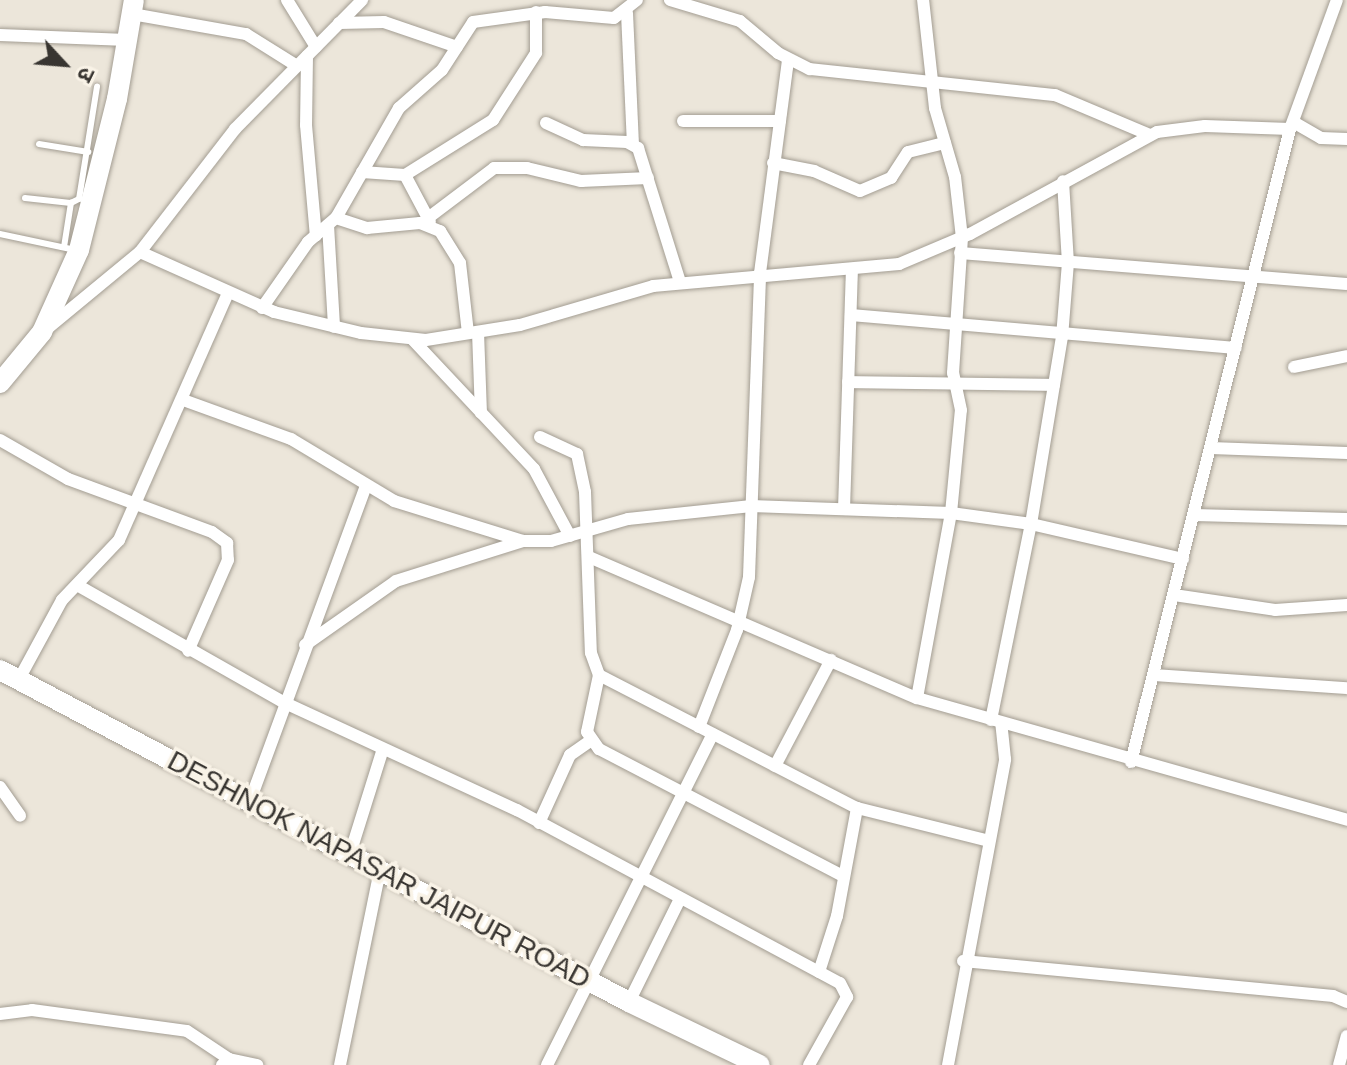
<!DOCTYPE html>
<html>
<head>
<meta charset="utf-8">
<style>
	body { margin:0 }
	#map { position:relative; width:1347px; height:1065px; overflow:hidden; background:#ece6da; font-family:Helvetica,"Noto Sans Devanagari",sans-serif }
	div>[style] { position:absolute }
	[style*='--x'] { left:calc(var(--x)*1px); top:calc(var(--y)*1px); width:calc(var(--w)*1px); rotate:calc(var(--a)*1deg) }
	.roads { filter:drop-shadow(0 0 2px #a39d92) drop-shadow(0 0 2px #a39d92) }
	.lane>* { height:6px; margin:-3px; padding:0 3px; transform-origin:3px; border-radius:3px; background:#fff }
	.street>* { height:12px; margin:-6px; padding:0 6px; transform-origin:6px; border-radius:6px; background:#fff }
	.primary>* { height:20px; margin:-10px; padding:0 10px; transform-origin:10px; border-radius:10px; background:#fff }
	span { translate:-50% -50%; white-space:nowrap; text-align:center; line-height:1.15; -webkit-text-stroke:7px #f9f3e7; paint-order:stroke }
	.street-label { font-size:28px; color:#383531 }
	.north { position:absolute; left:24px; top:24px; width:80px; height:80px; -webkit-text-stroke:6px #f9f3e7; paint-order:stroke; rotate:116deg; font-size:22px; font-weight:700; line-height:32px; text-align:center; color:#383531 }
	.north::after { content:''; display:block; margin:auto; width:28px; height:36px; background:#383531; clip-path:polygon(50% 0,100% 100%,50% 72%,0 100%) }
</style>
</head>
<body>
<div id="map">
	<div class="roads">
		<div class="lane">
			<i style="--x:39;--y:144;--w:50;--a:9.3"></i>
			<i style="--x:25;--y:198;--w:46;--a:6.2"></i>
			<i style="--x:71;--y:203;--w:9;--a:-27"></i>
			<i style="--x:79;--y:199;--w:114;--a:-80.9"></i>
			<i style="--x:0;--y:234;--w:77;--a:12"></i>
			<i style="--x:64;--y:247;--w:45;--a:-81"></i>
		</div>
		<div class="street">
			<i style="--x:287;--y:0;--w:55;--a:58.3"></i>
			<i style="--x:670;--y:0;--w:73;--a:16.7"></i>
			<i style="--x:740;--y:21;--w:50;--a:40.1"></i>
			<i style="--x:778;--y:53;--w:36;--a:27"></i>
			<i style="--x:810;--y:69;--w:246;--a:6.1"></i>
			<i style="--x:1055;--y:95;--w:103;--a:22.8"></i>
			<i style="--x:627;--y:13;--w:131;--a:87.4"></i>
			<i style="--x:132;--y:14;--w:116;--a:10"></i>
			<i style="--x:246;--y:34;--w:60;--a:32.1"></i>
			<i style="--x:339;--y:23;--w:45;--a:-1.3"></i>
			<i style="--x:384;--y:22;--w:77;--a:18.9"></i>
			<i style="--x:0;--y:35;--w:127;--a:2.3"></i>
			<i style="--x:307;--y:56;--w:69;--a:90.8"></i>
			<i style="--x:306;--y:125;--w:111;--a:84.9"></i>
			<i style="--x:683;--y:121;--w:97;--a:0"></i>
			<i style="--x:546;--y:123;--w:41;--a:24.7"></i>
			<i style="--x:583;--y:140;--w:44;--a:2.6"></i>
			<i style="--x:627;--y:142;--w:13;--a:29"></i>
			<i style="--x:638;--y:148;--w:140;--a:72.6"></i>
			<i style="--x:1295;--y:123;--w:30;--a:30"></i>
			<i style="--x:1321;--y:138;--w:26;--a:2"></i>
			<i style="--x:773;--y:163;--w:42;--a:11"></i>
			<i style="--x:814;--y:171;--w:50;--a:23.5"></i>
			<i style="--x:860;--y:191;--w:34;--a:-23"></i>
			<i style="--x:891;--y:178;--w:31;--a:-57"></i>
			<i style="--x:908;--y:152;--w:38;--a:-14"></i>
			<i style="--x:362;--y:172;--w:43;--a:4"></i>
			<i style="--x:405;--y:175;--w:53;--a:62"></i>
			<i style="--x:405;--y:175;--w:104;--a:-32"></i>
			<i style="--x:493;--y:120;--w:80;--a:-57.3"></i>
			<i style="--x:536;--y:53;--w:41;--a:-90"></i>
			<i style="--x:336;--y:218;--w:33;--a:18"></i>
			<i style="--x:367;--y:228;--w:53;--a:-5.4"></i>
			<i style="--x:420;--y:223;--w:22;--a:22"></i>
			<i style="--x:440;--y:231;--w:38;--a:58"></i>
			<i style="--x:460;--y:263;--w:70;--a:83.5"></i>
			<i style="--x:428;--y:218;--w:83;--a:-37.1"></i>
			<i style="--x:494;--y:168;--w:33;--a:0"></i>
			<i style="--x:527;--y:168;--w:56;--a:13.5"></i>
			<i style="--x:581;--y:181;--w:67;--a:-2.6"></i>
			<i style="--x:328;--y:225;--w:102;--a:86.6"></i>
			<i style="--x:140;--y:252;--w:155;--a:-52.3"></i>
			<i style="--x:235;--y:129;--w:181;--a:-45.4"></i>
			<i style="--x:960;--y:253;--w:388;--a:4.6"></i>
			<i style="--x:262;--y:308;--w:80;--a:-55.1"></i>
			<i style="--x:308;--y:242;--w:37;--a:-41"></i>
			<i style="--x:336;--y:218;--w:127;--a:-60.2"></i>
			<i style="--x:399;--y:108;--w:57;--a:-41.5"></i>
			<i style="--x:442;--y:70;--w:57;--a:-57.1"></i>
			<i style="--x:473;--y:22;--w:73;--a:-7.9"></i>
			<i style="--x:545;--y:12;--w:69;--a:5"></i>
			<i style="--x:614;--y:18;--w:29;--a:-38"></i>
			<i style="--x:851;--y:315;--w:386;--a:4.9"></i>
			<i style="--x:49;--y:327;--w:118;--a:-39.5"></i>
			<i style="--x:140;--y:252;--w:147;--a:24.1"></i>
			<i style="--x:274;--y:312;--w:89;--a:13.6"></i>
			<i style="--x:361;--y:333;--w:65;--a:6.1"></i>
			<i style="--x:426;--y:340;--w:95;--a:-9.1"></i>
			<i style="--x:520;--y:325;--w:139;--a:-16.3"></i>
			<i style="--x:653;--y:286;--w:247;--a:-5.1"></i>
			<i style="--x:899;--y:264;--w:77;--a:-22.9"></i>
			<i style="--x:970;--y:234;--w:213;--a:-28.6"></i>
			<i style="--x:1157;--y:132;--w:48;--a:-7.1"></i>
			<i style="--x:1205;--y:126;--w:85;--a:2"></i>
			<i style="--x:1290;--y:129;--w:137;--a:-70"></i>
			<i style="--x:478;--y:332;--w:81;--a:87.9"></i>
			<i style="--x:413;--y:340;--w:177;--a:46.8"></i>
			<i style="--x:534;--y:469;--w:76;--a:61.8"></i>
			<i style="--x:1294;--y:367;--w:54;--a:-11.7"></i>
			<i style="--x:848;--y:382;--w:206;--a:0.8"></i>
			<i style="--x:183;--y:400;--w:115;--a:19.9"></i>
			<i style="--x:291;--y:439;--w:120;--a:31"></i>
			<i style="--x:394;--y:501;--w:135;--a:17.2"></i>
			<i style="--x:523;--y:541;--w:28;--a:0"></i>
			<i style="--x:551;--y:541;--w:80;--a:-15.9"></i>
			<i style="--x:628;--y:519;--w:124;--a:-6"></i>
			<i style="--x:751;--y:506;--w:200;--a:2"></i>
			<i style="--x:951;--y:513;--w:81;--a:7.8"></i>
			<i style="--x:1031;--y:524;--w:156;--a:13"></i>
			<i style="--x:540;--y:437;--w:41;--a:24.7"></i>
			<i style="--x:577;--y:454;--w:39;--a:78"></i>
			<i style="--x:585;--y:492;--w:161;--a:87.9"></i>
			<i style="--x:591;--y:653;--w:23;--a:70"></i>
			<i style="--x:599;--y:675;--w:290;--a:27.3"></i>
			<i style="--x:857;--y:808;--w:136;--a:14"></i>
			<i style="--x:0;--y:440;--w:78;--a:29.8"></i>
			<i style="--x:68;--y:479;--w:153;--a:20.2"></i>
			<i style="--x:212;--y:532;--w:19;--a:36"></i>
			<i style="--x:227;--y:543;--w:17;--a:87"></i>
			<i style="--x:228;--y:560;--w:99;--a:113.7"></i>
			<i style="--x:1211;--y:448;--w:136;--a:2.1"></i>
			<i style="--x:844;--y:509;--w:239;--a:-88.1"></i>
			<i style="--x:1194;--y:515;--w:153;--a:1.5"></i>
			<i style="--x:589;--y:557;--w:357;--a:23.3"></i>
			<i style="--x:917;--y:698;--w:447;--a:15.8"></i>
			<i style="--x:77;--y:585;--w:237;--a:29.6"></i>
			<i style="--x:283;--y:702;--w:258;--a:24.8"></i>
			<i style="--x:517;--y:810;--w:366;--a:28.2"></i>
			<i style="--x:840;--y:983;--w:16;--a:63"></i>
			<i style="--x:847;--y:997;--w:78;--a:119.2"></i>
			<i style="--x:1174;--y:595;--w:102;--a:8.4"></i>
			<i style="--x:1275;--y:610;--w:72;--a:-4"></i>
			<i style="--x:305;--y:645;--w:111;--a:-35.1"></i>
			<i style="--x:396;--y:581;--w:133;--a:-17.5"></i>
			<i style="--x:599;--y:675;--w:58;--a:101.9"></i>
			<i style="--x:587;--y:732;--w:21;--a:55"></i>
			<i style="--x:599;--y:749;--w:275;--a:27.5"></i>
			<i style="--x:1154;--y:675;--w:193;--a:3.9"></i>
			<i style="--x:18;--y:681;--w:92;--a:-61.5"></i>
			<i style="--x:62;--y:600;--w:83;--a:-46.5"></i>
			<i style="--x:119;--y:540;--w:268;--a:-66.2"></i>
			<i style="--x:917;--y:698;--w:188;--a:-79.6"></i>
			<i style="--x:951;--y:513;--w:103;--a:-84.5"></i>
			<i style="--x:961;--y:410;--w:38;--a:-102"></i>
			<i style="--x:953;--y:373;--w:135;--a:-86.2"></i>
			<i style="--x:962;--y:238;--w:61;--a:-96.5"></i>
			<i style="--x:955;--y:177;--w:72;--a:-106.2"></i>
			<i style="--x:935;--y:108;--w:109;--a:-96.3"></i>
			<i style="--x:991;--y:720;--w:200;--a:-78.5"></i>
			<i style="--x:1031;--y:524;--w:190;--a:-80.6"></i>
			<i style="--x:1062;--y:337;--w:74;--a:-85.4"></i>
			<i style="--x:1068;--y:263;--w:82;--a:-93.5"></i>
			<i style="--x:699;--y:727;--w:104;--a:-68.6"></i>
			<i style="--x:737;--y:630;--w:54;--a:-77.2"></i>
			<i style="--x:749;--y:577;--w:304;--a:-87.9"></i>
			<i style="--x:760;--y:273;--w:215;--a:-82.5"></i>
			<i style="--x:1131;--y:762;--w:653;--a:-75.9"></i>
			<i style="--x:775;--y:766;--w:120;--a:-62.2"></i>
			<i style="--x:0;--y:787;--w:35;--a:55"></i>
			<i style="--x:250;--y:801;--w:336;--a:-69.8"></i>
			<i style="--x:539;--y:823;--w:75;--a:-65.5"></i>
			<i style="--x:570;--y:755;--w:24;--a:-35"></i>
			<i style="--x:350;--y:854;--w:107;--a:-72.6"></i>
			<i style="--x:963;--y:961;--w:372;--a:5.4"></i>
			<i style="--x:1333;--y:996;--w:15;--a:23"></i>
			<i style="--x:819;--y:972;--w:59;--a:-72.2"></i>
			<i style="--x:837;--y:916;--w:110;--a:-79.5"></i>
			<i style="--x:629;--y:1002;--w:115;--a:-63.7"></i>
			<i style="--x:0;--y:1014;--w:32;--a:-7"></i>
			<i style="--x:32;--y:1010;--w:156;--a:7.7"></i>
			<i style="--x:187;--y:1031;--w:50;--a:33.7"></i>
			<i style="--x:222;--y:1065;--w:9;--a:-41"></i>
			<i style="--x:229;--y:1059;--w:29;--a:12"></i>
			<i style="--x:340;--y:1065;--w:199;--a:-78.4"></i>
			<i style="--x:547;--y:1065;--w:370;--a:-63.4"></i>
			<i style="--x:948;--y:1065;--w:311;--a:-79.4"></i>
			<i style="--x:1005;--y:759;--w:36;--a:-96"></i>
			<i style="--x:1339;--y:1065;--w:30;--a:-75"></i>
		</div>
		<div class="primary">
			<i style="--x:0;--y:383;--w:66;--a:-50.5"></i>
			<i style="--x:42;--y:332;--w:90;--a:-65.7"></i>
			<i style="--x:79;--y:250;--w:156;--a:-75.9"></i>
			<i style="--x:117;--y:99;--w:100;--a:-80.3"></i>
			<i style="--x:0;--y:670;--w:711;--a:27.83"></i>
			<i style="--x:629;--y:1002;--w:145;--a:25.7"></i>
		</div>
	</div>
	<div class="street-label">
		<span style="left:379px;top:870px;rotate:28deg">DESHNOK NAPASAR JAIPUR ROAD</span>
	</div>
	<div class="north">उ</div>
</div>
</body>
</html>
